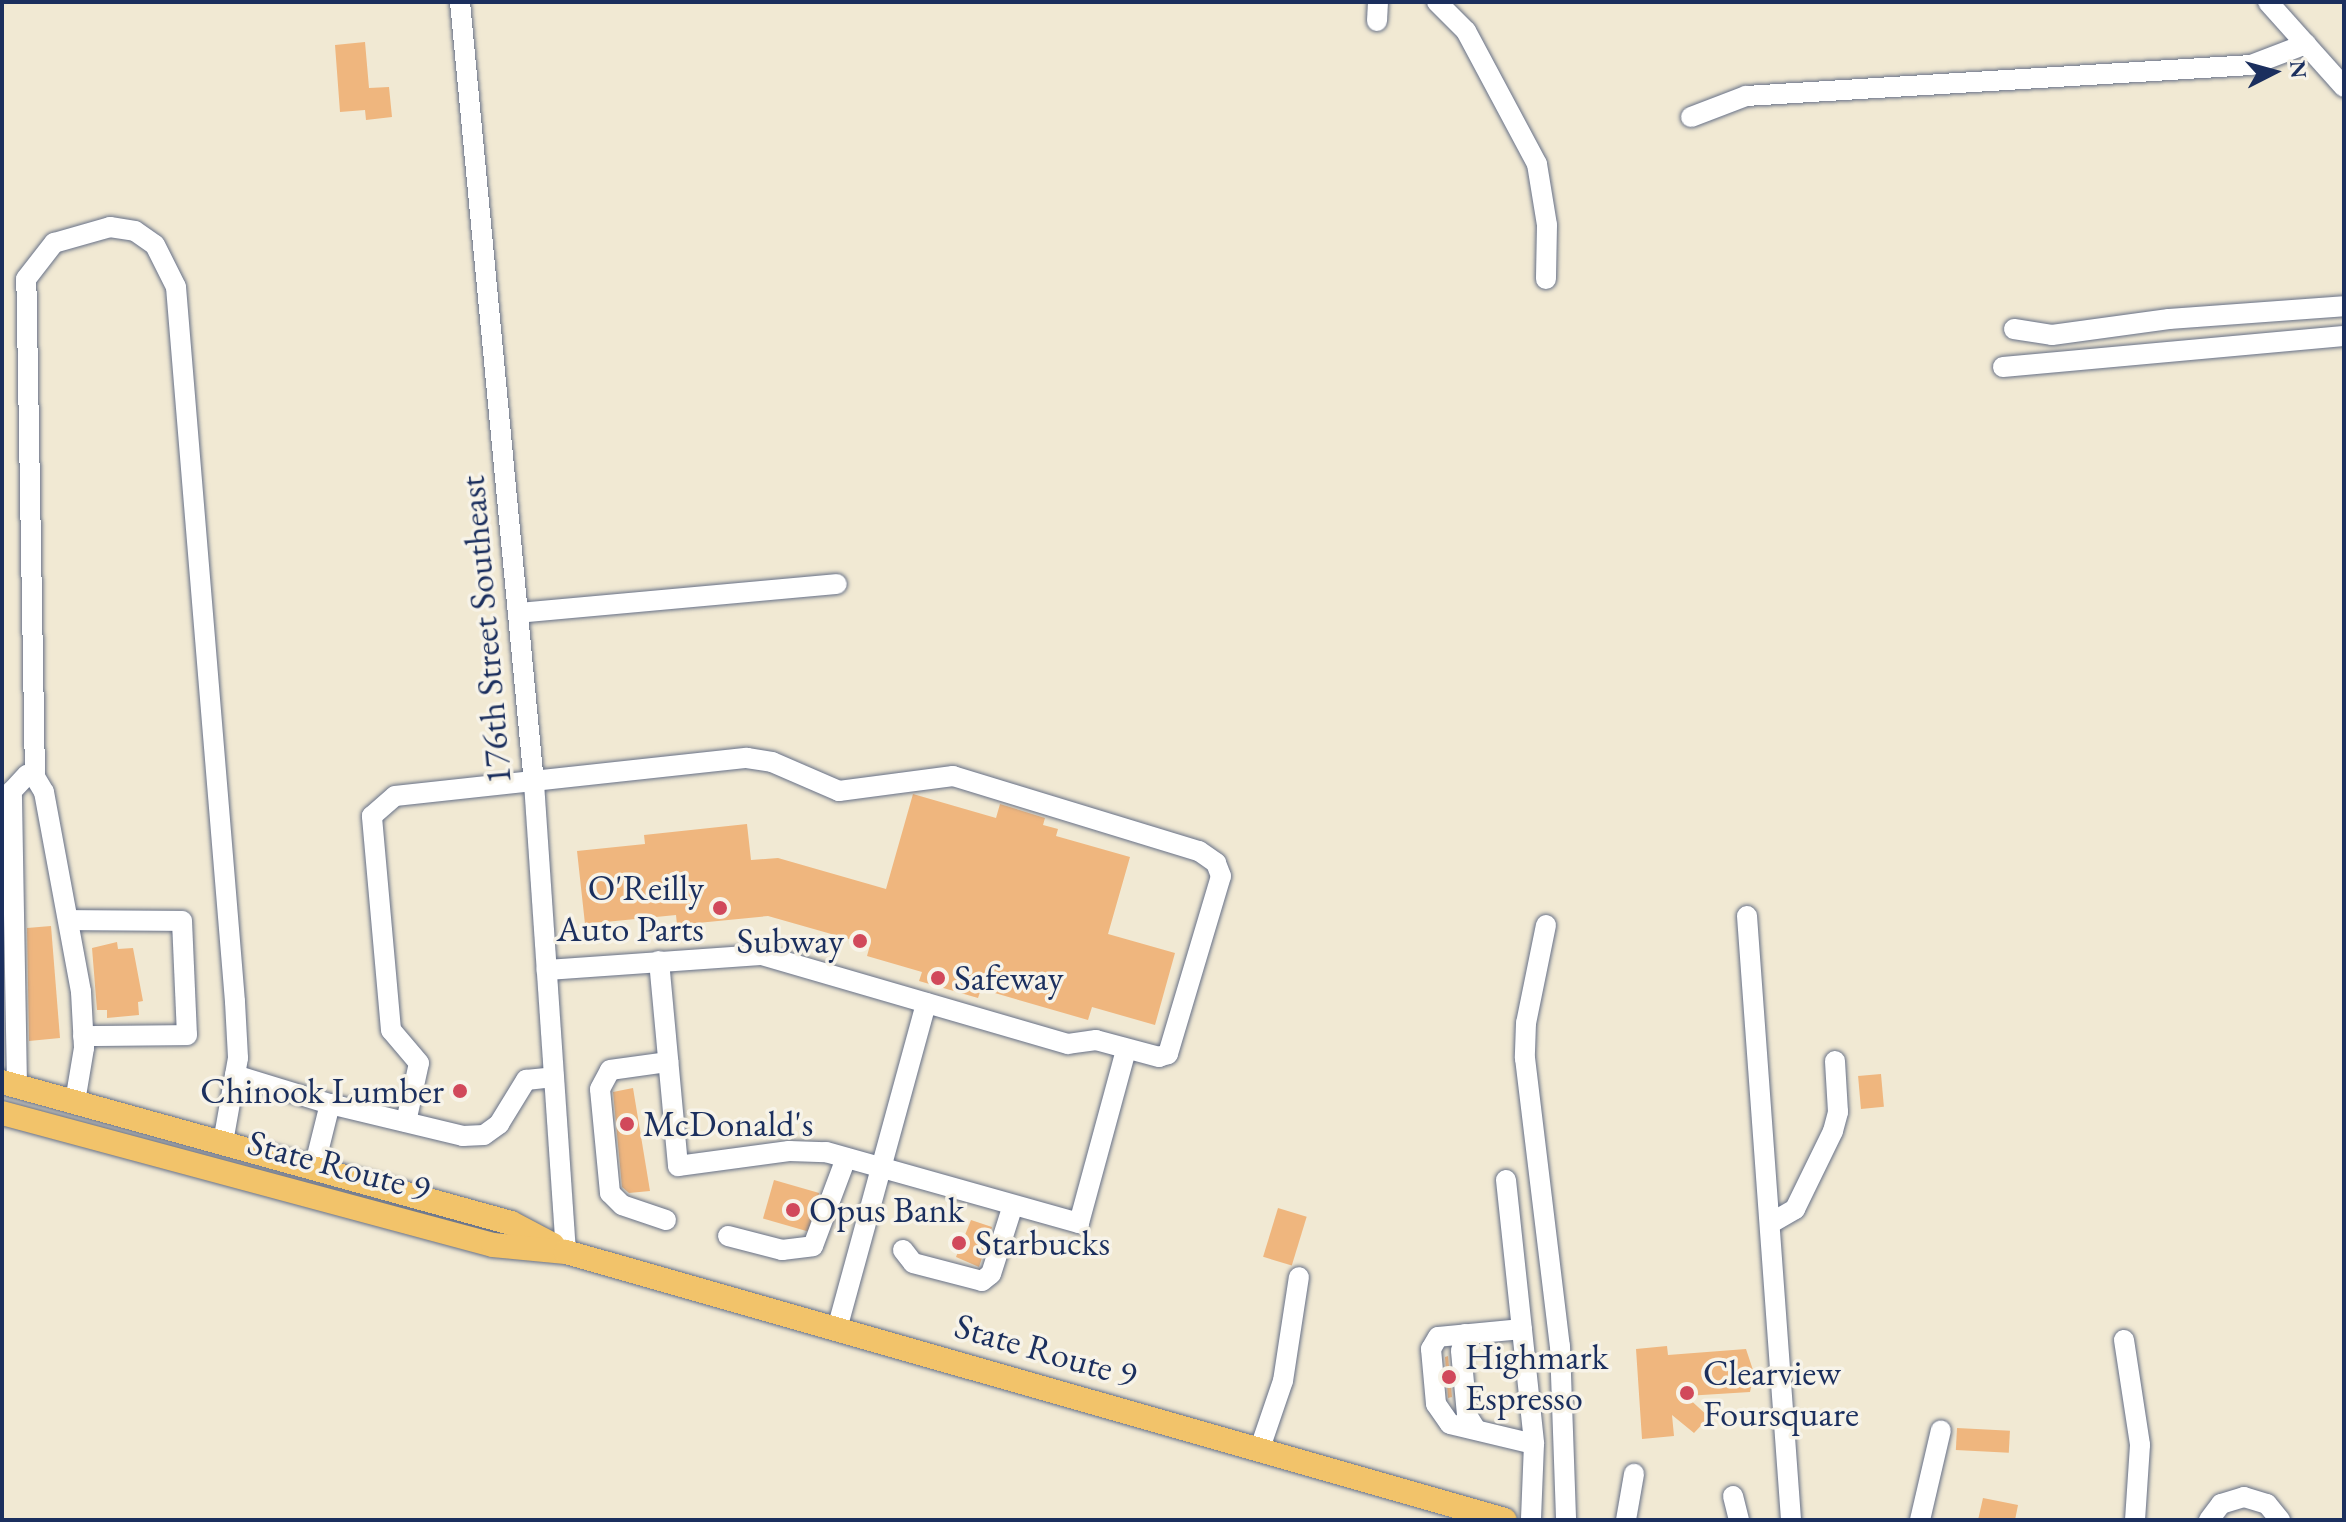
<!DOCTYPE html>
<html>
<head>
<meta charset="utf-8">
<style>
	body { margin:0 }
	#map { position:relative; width:2346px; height:1522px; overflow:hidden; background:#f1e9d3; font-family:"EB Garamond",serif }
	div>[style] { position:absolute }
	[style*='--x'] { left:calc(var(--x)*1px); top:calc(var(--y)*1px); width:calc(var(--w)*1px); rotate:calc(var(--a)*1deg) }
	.building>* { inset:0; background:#efb67e; transform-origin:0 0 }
	.roads { filter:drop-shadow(0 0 2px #667087) drop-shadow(0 0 2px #667087) }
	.minor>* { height:20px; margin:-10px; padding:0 10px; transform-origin:10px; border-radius:10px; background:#fff }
	.major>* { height:24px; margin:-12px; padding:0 12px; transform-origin:12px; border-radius:12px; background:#f2c36a }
	.dots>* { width:22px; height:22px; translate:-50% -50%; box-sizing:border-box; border:4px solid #f7f3e8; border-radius:50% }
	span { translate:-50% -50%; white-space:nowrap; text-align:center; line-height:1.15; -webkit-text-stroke:7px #f7f3e8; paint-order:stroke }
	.street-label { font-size:36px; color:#1b2f5e }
	.poi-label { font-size:36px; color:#1b2f5e }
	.right { translate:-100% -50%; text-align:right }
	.left { translate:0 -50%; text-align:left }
	.frame { position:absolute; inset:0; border:4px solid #1b2f5e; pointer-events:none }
	.north { position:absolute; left:2234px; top:32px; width:80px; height:80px; -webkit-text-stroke:6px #f7f3e8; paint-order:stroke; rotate:84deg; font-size:22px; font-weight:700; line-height:32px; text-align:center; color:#1b2f5e }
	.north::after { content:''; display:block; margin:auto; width:28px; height:36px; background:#1b2f5e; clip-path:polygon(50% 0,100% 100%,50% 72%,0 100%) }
</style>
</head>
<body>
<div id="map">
	<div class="building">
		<i style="clip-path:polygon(365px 42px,369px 88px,389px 87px,392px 117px,366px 120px,365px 110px,340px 112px,335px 45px)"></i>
		<i style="clip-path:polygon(913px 794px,996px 818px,1000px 804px,1045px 818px,1043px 825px,1058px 829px,1056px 836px,1130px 857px,1108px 934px,1175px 953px,1155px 1025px,1092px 1007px,1088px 1020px,981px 989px,978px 998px,919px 981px,922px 972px,867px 956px,870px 945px,768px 916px,677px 925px,676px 915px,585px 924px,577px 851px,645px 844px,644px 835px,747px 824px,751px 860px,778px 858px,886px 889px)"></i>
		<i style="clip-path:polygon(51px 926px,60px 1038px,29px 1041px,27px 928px)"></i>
		<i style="clip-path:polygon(117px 942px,118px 949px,133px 948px,143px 1001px,138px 1002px,139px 1015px,107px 1018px,107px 1010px,97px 1010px,92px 948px)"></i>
		<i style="left:1881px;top:1074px;width:33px;height:23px;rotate:85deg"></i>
		<i style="clip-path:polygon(633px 1088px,650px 1191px,629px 1193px,622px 1187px,613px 1092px)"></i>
		<i style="left:774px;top:1180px;width:47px;height:40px;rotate:16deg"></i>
		<i style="left:1278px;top:1208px;width:30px;height:51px;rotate:17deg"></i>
		<i style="clip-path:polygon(971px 1220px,992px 1227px,979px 1267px,956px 1257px)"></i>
		<i style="clip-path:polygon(1667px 1346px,1668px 1355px,1746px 1349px,1754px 1373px,1750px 1392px,1686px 1396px,1709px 1417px,1694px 1433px,1672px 1415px,1674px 1436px,1642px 1439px,1636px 1349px)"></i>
		<i style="clip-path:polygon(1448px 1356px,1452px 1397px,1448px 1398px,1445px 1357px)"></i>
		<i style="left:1957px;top:1428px;width:53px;height:22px;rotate:3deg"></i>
		<i style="clip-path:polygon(1983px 1498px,2018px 1505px,2015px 1520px,1978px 1520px)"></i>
	</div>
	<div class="roads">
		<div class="minor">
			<i style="--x:460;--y:2;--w:784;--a:84.59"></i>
			<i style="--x:534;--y:783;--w:470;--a:86.1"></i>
			<i style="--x:1437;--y:2;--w:41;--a:45"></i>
			<i style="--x:1466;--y:31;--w:151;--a:61.9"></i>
			<i style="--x:1537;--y:164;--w:62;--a:80.7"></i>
			<i style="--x:1547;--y:225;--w:54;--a:91.1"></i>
			<i style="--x:2268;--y:2;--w:114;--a:48.2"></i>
			<i style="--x:1377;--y:21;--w:19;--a:-87"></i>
			<i style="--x:1691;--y:117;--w:59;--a:-20.9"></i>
			<i style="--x:1746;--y:96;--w:506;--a:-3.51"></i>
			<i style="--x:2251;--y:65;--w:59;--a:-20.9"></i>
			<i style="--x:2014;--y:329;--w:38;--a:9"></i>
			<i style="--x:2052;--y:335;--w:118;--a:-7.8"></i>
			<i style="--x:2169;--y:319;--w:175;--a:-4.2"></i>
			<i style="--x:2003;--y:367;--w:342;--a:-5.2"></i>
			<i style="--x:518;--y:613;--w:320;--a:-5.2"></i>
			<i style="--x:35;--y:777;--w:498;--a:-91"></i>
			<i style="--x:26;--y:279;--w:46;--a:-52.1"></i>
			<i style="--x:54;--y:243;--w:58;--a:-15.9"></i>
			<i style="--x:110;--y:227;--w:25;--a:9"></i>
			<i style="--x:135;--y:231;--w:24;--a:35"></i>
			<i style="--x:155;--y:245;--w:47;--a:63.4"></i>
			<i style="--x:176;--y:287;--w:717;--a:85.28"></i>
			<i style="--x:235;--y:1002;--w:56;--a:86.9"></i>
			<i style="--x:238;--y:1058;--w:85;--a:100.1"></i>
			<i style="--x:1747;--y:916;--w:606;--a:85.83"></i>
			<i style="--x:69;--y:920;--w:113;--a:0.5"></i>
			<i style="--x:182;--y:921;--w:114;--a:87.5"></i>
			<i style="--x:187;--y:1035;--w:104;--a:179.4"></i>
			<i style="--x:1546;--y:925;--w:100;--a:101.5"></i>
			<i style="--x:1526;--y:1023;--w:35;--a:92"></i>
			<i style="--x:1525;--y:1058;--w:290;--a:83.1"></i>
			<i style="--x:1560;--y:1346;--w:174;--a:88"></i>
			<i style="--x:659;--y:961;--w:206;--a:84.7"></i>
			<i style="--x:678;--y:1166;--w:112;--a:-7.7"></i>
			<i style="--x:789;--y:1151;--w:37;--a:2"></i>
			<i style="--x:826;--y:1152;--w:263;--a:15.7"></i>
			<i style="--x:1079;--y:1223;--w:179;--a:-74.8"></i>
			<i style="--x:235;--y:1075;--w:99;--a:17"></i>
			<i style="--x:17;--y:1086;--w:295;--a:-91"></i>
			<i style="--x:12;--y:791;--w:22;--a:-47"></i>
			<i style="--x:27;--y:775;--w:8;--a:14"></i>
			<i style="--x:35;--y:777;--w:17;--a:59"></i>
			<i style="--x:44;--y:792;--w:203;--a:79.5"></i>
			<i style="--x:81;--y:992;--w:56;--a:86.9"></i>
			<i style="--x:84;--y:1048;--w:55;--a:99.5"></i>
			<i style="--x:406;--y:1122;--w:60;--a:-77.6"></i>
			<i style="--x:419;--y:1063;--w:43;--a:-130.3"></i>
			<i style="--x:391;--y:1030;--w:215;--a:-95.1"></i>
			<i style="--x:372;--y:816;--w:30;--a:-41"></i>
			<i style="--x:395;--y:796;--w:354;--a:-6.2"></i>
			<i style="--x:747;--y:758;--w:25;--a:9"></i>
			<i style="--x:772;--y:762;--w:73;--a:23.4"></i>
			<i style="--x:839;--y:791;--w:115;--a:-7.5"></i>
			<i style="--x:953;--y:776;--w:257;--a:17"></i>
			<i style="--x:1199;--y:851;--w:21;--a:35"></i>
			<i style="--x:1216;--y:863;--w:14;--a:69"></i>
			<i style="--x:1221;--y:876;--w:186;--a:106.6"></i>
			<i style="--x:1168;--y:1054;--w:9;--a:162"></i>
			<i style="--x:1159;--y:1057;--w:65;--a:-164.9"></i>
			<i style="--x:1096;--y:1040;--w:28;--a:172"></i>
			<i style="--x:1068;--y:1044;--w:320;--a:-163.8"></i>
			<i style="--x:761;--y:955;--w:215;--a:176"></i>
			<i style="--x:314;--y:1168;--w:66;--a:-76"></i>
			<i style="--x:330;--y:1104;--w:137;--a:13.5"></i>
			<i style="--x:463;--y:1136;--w:21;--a:-3"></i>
			<i style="--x:484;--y:1135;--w:19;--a:-36"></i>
			<i style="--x:499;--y:1124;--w:52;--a:-58.5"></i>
			<i style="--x:526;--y:1080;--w:28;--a:-6"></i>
			<i style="--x:1506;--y:1180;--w:265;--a:83.9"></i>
			<i style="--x:1534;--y:1444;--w:76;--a:92.3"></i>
			<i style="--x:666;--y:1220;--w:46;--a:-161.2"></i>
			<i style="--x:622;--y:1205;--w:17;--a:-135"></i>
			<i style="--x:610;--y:1193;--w:104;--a:-95.5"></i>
			<i style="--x:600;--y:1089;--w:21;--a:-62"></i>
			<i style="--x:610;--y:1070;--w:59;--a:-7.9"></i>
			<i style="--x:1771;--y:1223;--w:28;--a:-30"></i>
			<i style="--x:1795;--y:1209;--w:87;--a:-64"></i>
			<i style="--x:1833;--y:1131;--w:20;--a:-75"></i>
			<i style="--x:1838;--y:1112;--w:51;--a:-93.4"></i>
			<i style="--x:728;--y:1236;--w:56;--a:14.5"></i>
			<i style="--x:782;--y:1250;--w:31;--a:-7"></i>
			<i style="--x:813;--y:1246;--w:94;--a:-69.4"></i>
			<i style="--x:903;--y:1250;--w:16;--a:52"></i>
			<i style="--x:913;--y:1263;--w:71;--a:14.6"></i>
			<i style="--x:982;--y:1281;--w:11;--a:-38"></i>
			<i style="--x:991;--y:1274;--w:72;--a:-72.3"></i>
			<i style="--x:837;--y:1329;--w:338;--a:-74.7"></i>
			<i style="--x:1522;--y:1329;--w:84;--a:174.6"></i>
			<i style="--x:1438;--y:1337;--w:14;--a:120"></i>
			<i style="--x:1431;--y:1349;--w:55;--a:84.8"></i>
			<i style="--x:1436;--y:1404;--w:24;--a:55"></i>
			<i style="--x:1450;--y:1424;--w:86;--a:13.4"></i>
			<i style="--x:1465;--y:1334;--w:17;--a:103"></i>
			<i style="--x:1461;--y:1351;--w:64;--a:84.6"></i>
			<i style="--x:1467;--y:1415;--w:15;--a:58"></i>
			<i style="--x:2124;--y:1340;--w:106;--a:81.3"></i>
			<i style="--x:2140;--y:1445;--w:75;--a:93.8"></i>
			<i style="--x:1260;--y:1448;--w:71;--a:-71.1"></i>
			<i style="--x:1283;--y:1381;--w:105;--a:-81.3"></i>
			<i style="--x:1733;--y:1496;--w:25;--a:76"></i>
			<i style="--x:1626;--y:1520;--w:47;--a:-80.1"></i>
			<i style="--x:1920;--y:1520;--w:92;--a:-76.9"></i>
			<i style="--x:2209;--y:1520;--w:20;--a:-53"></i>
			<i style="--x:2221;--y:1504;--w:24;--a:-17"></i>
			<i style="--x:2244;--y:1497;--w:24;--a:17"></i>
			<i style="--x:2267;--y:1504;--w:21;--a:51"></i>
		</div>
		<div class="major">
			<i style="--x:2;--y:1082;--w:528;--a:15.48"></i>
			<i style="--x:511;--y:1223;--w:47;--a:27.6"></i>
			<i style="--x:2;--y:1113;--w:508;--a:15.05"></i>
			<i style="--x:493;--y:1245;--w:73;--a:5.5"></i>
			<i style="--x:566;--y:1252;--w:976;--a:15.93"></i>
		</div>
	</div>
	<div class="dots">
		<i style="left:720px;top:908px;background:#d1495b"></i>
		<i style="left:860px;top:941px;background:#d1495b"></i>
		<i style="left:938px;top:978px;background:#d1495b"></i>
		<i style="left:460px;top:1091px;background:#d1495b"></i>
		<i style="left:627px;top:1124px;background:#d1495b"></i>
		<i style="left:793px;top:1210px;background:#d1495b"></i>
		<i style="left:959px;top:1243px;background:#d1495b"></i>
		<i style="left:1449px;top:1377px;background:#d1495b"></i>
		<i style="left:1687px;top:1393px;background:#d1495b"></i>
	</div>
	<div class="street-label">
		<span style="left:485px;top:630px;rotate:-95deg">176th Street Southeast</span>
		<span style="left:339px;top:1165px;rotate:15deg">State Route 9</span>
		<span style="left:1046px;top:1350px;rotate:16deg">State Route 9</span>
	</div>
	<div class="poi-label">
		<span class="right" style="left:704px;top:908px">O'Reilly<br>Auto Parts</span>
		<span class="right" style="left:844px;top:941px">Subway</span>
		<span class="left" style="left:954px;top:978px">Safeway</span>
		<span class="right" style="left:444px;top:1091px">Chinook Lumber</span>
		<span class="left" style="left:643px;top:1124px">McDonald's</span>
		<span class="left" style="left:809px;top:1210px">Opus Bank</span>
		<span class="left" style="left:975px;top:1243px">Starbucks</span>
		<span class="left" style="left:1465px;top:1377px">Highmark<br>Espresso</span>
		<span class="left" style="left:1703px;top:1393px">Clearview<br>Foursquare</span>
	</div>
	<div class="frame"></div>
	<div class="north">N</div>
</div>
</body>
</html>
